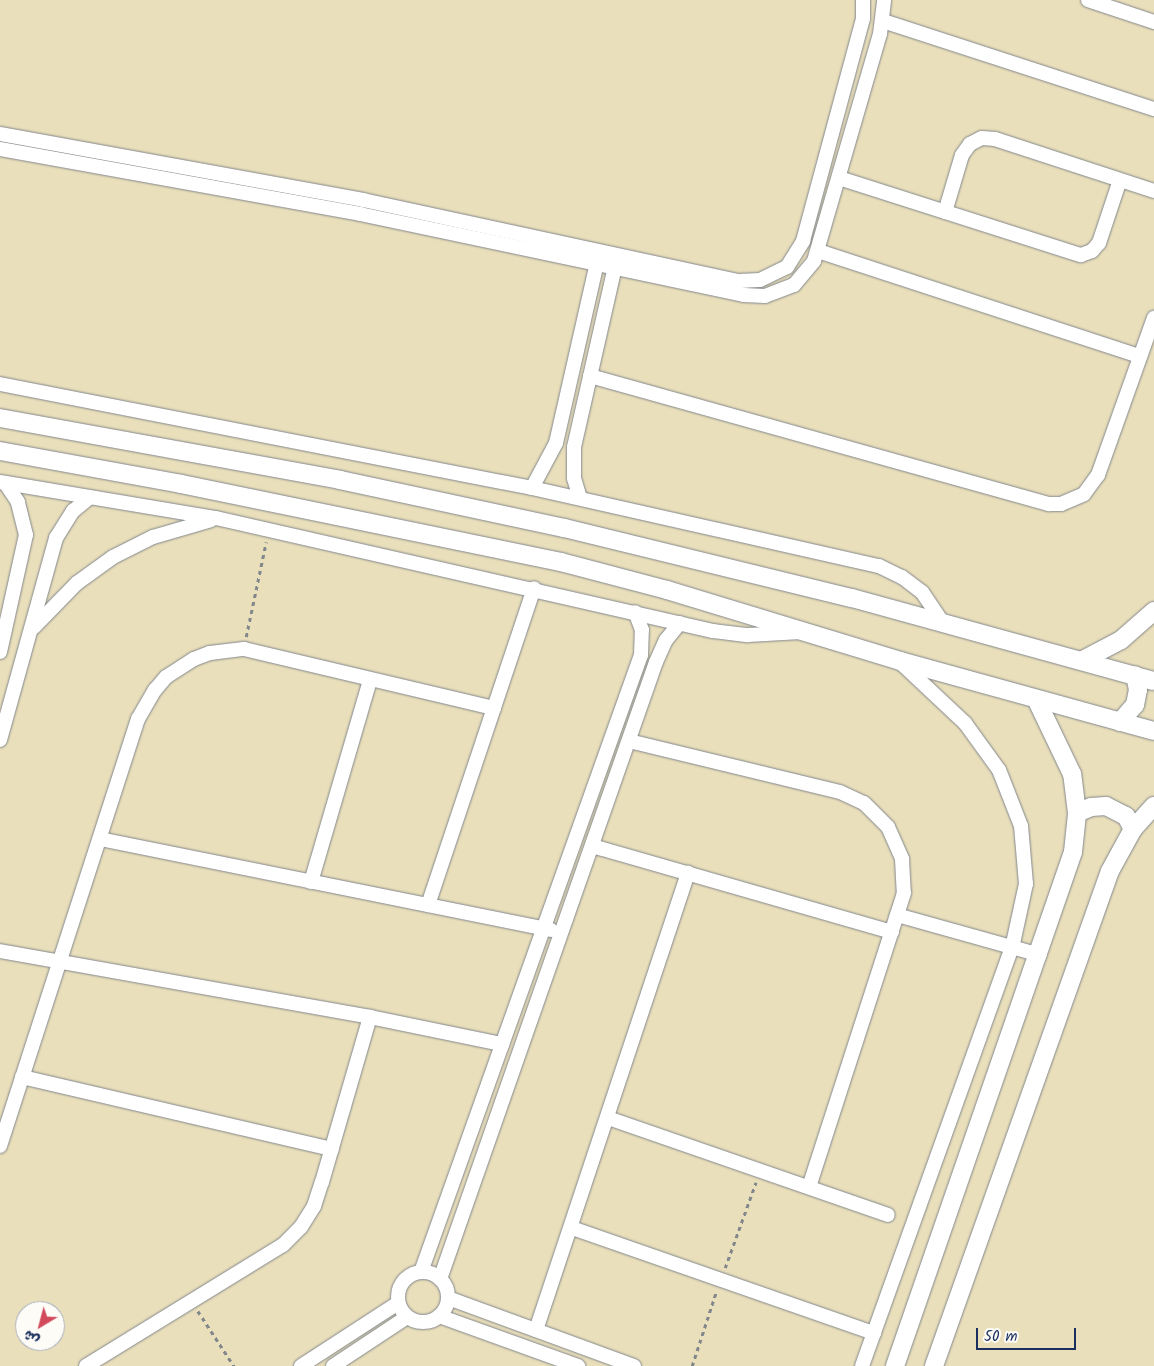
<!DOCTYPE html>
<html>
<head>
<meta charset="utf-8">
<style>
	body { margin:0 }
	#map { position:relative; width:1154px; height:1366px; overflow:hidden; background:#eadfbb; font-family:Kalam,"Playpen Sans Arabic",sans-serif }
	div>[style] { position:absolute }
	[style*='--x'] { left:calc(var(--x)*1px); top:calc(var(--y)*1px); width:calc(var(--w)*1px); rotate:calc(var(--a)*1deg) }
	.path>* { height:2.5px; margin-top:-1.25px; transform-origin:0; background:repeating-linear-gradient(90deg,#82878c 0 4px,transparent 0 8px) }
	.roads { filter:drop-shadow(0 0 1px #82878c) drop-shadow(0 0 1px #82878c) }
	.minor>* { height:14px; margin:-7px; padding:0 7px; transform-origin:7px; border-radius:7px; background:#fff }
	.minor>.ring { margin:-7px; padding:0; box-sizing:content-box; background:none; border:14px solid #fff; border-radius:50% }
	.tertiary>* { height:18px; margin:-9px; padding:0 9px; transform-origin:9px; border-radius:9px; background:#fff }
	span { translate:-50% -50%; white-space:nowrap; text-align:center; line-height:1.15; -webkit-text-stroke:4.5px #fdfcf7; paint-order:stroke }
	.north { position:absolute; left:15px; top:1301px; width:50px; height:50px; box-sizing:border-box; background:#fdfcf7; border:1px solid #a3aaba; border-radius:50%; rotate:217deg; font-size:14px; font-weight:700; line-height:20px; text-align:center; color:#1b2f5e }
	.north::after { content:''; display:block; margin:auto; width:18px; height:22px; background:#d1495b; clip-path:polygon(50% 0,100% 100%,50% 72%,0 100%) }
	.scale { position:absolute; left:976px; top:1328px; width:100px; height:22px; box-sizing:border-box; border:2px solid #1b2f5e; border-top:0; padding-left:6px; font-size:15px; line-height:18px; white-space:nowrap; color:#1b2f5e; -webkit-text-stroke:4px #fdfcf7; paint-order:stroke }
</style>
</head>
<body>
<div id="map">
	<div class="path">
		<i style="--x:246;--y:637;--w:97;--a:-78.1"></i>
		<i style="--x:725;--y:1268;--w:91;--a:-70.2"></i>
		<i style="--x:198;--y:1311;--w:66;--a:56.8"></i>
		<i style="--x:692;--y:1366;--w:78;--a:-72"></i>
	</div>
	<div class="roads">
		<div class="minor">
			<i style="--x:1088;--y:0;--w:70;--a:18.4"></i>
			<i style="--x:883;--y:21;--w:285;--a:18"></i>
			<i style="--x:0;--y:134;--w:369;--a:10.3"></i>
			<i style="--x:363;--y:200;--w:385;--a:12.2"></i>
			<i style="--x:739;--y:281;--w:21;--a:-3"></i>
			<i style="--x:760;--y:280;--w:30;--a:-26"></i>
			<i style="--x:787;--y:267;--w:31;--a:-58"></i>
			<i style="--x:803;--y:241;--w:231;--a:-74.9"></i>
			<i style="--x:863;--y:18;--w:18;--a:-90"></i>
			<i style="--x:0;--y:149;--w:366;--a:10.2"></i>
			<i style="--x:360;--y:214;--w:392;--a:11.9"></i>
			<i style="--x:744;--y:295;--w:21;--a:3"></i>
			<i style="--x:765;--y:296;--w:31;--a:-21"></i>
			<i style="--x:794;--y:285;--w:31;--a:-50"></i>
			<i style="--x:814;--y:261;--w:236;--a:-73.8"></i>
			<i style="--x:880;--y:34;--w:34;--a:-83"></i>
			<i style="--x:839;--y:178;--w:254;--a:17.7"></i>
			<i style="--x:1081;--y:255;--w:12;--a:-20"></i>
			<i style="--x:1092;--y:251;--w:11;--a:-49"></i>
			<i style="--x:1099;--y:243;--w:66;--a:-71.6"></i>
			<i style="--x:945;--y:212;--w:59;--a:-73.4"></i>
			<i style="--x:962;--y:155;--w:14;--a:-54"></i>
			<i style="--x:970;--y:144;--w:13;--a:-27"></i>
			<i style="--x:982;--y:138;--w:13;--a:4"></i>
			<i style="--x:995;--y:139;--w:167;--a:18.1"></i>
			<i style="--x:818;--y:251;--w:339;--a:18.1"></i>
			<i style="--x:590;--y:376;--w:477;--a:15.6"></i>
			<i style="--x:1049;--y:504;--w:12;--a:0"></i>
			<i style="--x:1061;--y:504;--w:25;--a:-23"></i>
			<i style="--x:1084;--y:494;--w:24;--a:-54"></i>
			<i style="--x:1098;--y:475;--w:167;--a:-70.4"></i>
			<i style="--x:0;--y:384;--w:542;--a:11.06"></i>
			<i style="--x:532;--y:488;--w:356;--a:12.7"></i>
			<i style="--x:879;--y:566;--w:25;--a:26"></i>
			<i style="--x:902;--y:577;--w:25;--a:37"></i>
			<i style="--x:922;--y:592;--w:37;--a:56"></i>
			<i style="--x:0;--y:482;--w:219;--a:9.5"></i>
			<i style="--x:216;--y:518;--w:510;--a:12.81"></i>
			<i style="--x:713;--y:631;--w:35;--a:7"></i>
			<i style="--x:748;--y:635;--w:53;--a:-3.2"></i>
			<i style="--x:532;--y:488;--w:51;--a:-61.9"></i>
			<i style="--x:556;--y:443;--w:185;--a:-77.2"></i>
			<i style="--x:580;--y:498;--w:21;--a:-107"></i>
			<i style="--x:574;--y:478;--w:31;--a:-90"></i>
			<i style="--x:574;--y:447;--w:185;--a:-77.2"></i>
			<i style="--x:34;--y:627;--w:62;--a:-45.7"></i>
			<i style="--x:77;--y:583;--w:44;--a:-35.8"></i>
			<i style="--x:113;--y:557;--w:45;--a:-26.6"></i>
			<i style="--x:153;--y:537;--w:60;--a:-16.3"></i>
			<i style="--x:0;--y:652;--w:120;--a:-77.5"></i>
			<i style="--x:26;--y:535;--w:34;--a:-104"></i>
			<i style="--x:18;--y:502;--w:23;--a:-124"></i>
			<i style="--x:0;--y:740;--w:210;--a:-74.5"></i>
			<i style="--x:56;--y:538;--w:32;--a:-58"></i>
			<i style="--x:73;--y:511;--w:22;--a:-39"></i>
			<i style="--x:629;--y:741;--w:217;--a:13.6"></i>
			<i style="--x:840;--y:792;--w:26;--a:25"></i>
			<i style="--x:864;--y:803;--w:34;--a:45"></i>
			<i style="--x:888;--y:827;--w:35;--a:66"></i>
			<i style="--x:902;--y:859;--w:34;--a:87"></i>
			<i style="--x:904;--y:893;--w:309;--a:107.9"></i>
			<i style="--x:100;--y:839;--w:460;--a:11.4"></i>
			<i style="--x:592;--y:846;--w:312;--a:16"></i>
			<i style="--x:311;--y:882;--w:210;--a:-73.7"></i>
			<i style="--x:428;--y:905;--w:334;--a:-71.5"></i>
			<i style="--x:897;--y:915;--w:148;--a:15.6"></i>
			<i style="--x:0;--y:951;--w:376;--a:10.1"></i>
			<i style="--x:370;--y:1017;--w:135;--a:11.6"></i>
			<i style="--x:22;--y:1077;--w:318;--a:13.1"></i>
			<i style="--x:608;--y:1118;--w:296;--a:19.1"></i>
			<i style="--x:0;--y:1146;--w:449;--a:-72.1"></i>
			<i style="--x:138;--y:719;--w:34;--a:-60"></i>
			<i style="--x:155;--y:690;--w:17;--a:-50"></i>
			<i style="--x:166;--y:677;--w:33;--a:-33"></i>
			<i style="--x:194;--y:659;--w:17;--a:-21"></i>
			<i style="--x:210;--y:653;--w:34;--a:-7"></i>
			<i style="--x:244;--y:649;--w:257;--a:13.3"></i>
			<i style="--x:572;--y:1228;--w:320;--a:19.2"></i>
			<i class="ring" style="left:398px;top:1272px;width:36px;height:36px"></i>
			<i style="--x:421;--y:1272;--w:655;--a:-70.38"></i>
			<i style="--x:641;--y:655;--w:25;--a:-88"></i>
			<i style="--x:642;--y:630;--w:19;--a:-111"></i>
			<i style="--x:440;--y:1279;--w:654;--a:-70.71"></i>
			<i style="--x:656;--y:662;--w:24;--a:-66"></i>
			<i style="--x:666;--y:640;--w:22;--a:-51"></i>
			<i style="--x:448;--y:1298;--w:198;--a:20.1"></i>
			<i style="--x:439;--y:1316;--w:148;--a:19.8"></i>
			<i style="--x:536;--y:1330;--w:482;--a:-71.6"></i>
			<i style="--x:86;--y:1366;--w:231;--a:-31.6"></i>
			<i style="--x:283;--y:1245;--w:25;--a:-45"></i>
			<i style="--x:301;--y:1227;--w:25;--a:-58"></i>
			<i style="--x:314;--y:1206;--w:25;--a:-72"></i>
			<i style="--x:322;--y:1182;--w:172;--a:-73.8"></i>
			<i style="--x:301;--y:1366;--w:116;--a:-33"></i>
			<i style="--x:333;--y:1366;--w:89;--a:-33.5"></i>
			<i style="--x:862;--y:1366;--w:444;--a:-70.3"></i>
			<i style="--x:1012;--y:948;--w:66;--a:-77.7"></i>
			<i style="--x:1026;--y:884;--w:58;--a:-94.9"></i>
			<i style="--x:1021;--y:826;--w:60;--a:-111.4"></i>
			<i style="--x:999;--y:770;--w:58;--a:-125.9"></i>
			<i style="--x:965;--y:723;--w:89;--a:-136.8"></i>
		</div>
		<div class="tertiary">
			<i style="--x:0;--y:418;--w:346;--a:10.3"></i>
			<i style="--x:340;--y:480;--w:229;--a:12.1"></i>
			<i style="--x:564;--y:528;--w:296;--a:13.7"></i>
			<i style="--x:852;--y:598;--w:313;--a:15.4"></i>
			<i style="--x:0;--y:451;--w:184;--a:10.3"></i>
			<i style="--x:181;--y:484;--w:388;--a:11.6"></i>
			<i style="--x:561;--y:562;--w:110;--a:14.8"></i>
			<i style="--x:667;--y:590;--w:244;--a:16.9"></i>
			<i style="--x:900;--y:661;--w:263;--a:15.4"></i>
			<i style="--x:1083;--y:660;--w:43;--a:-27.8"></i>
			<i style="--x:1121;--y:640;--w:44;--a:-41.3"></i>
			<i style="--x:1120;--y:722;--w:23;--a:-49"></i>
			<i style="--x:1135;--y:705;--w:15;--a:-79"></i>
			<i style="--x:1138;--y:690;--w:15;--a:-101"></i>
			<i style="--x:1077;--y:813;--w:15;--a:-23"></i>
			<i style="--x:1091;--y:807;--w:15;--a:-4"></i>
			<i style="--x:1106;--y:806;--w:22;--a:27"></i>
			<i style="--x:1126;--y:816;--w:15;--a:62"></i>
			<i style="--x:895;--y:1366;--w:544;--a:-70.9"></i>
			<i style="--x:1073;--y:852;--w:39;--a:-84"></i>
			<i style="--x:1077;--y:813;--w:39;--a:-97"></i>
			<i style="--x:1072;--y:774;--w:83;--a:-115.6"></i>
			<i style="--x:934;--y:1366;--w:525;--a:-70.43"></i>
			<i style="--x:1110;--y:871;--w:48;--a:-61.3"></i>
			<i style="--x:1133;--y:829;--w:31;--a:-48"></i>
		</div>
	</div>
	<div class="north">ش</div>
	<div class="scale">50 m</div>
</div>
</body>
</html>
